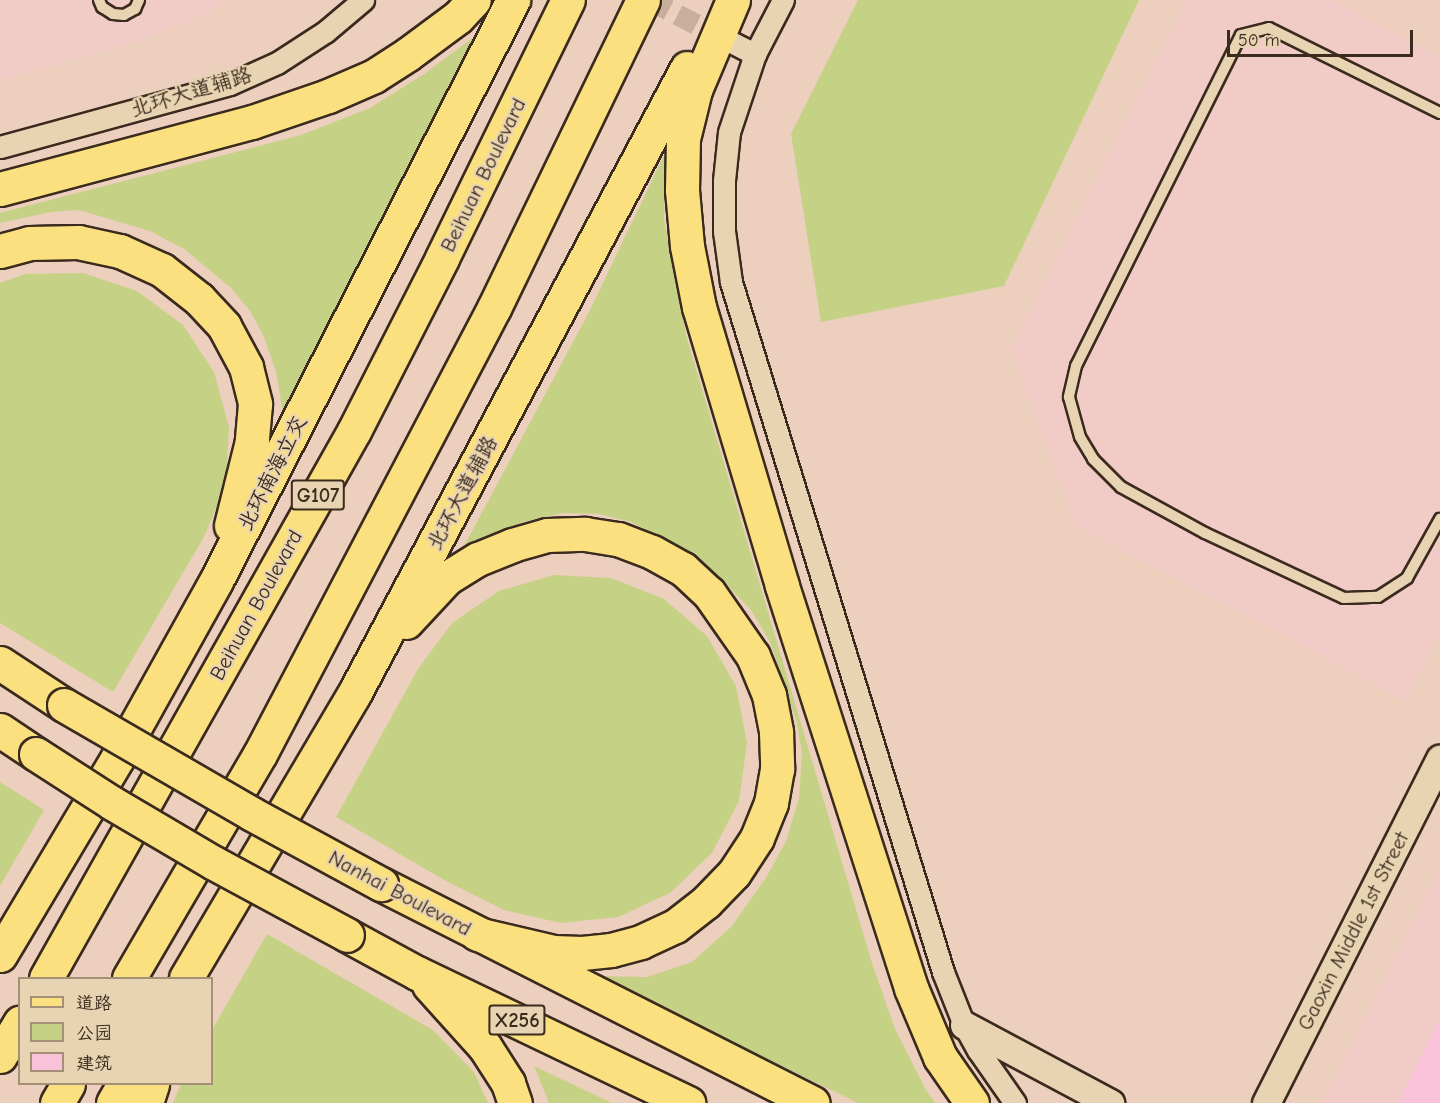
<!DOCTYPE html>
<html>
<head>
<meta charset="utf-8">
<style>
  body { margin:0 }
  #map { position:relative; width:1440px; height:1103px; overflow:hidden; background:#edcfbe; font-family:"Comic Neue","LXGW WenKai TC",sans-serif }
  div>[style] { position:absolute }
  [style*='--x'] { left:calc(var(--x)*1px); top:calc(var(--y)*1px); width:calc(var(--w)*1px); rotate:calc(var(--a)*1deg) }
  .built>* { inset:0; background:#f1cbc6 }
  .green>* { inset:0; background:#c5d285 }
  .building>* { inset:0; background:#fac2d9 }
  .minor-tunnel>* { height:21px; margin-top:-10.5px; transform-origin:0; background:repeating-linear-gradient(90deg,#c9ae9e 0 21px,transparent 0 31px) }
  .roads { filter:drop-shadow(2px 0 #3b2a1e) drop-shadow(-2px 0 #3b2a1e) drop-shadow(0 2px #3b2a1e) drop-shadow(0 -2px #3b2a1e) }
  .service>* { height:10px; margin:-5px; padding:0 5px; transform-origin:5px; border-radius:5px; background:#e8d4b2 }
  .minor>* { height:21px; margin:-10.5px; padding:0 10.5px; transform-origin:10.5px; border-radius:10.5px; background:#e8d4b2 }
  .tertiary>* { height:27px; margin:-13.5px; padding:0 13.5px; transform-origin:13.5px; border-radius:13.5px; background:#e8d4b2 }
  .primary>* { height:33px; margin:-16.5px; padding:0 16.5px; transform-origin:16.5px; border-radius:16.5px; background:#fbe080 }
  .trunk>* { height:33px; margin:-16.5px; padding:0 16.5px; transform-origin:16.5px; border-radius:16.5px; background:#fbe080 }
  .bridges { filter:drop-shadow(2px 0 #3b2a1e) drop-shadow(-2px 0 #3b2a1e) drop-shadow(0 2px #3b2a1e) drop-shadow(0 -2px #3b2a1e) }
  .primary-bridge>* { height:33px; margin:-16.5px; padding:0 16.5px; transform-origin:16.5px; border-radius:16.5px; background:#fbe080 }
  span { translate:-50% -50%; white-space:nowrap; text-align:center; line-height:1.15; -webkit-text-stroke:4.5px #e8d4b2; paint-order:stroke }
  .shield-label span { padding:2px 4px; background:#e8d4b2; border:2px solid; border-radius:4px; -webkit-text-stroke-width:0 }
  .shield-label { font-size:20px; color:#3b2a1e; font-weight:700 }
  .street-label { font-size:21px; color:#3b2a1e }
  .legend { position:absolute; left:18px; top:977px; width:195px; height:108px; box-sizing:border-box; background:#e8d4b2; border:2px solid #a39077; margin:0; padding:8px 10px; list-style:none; font-size:18px; color:#3b2a1e }
  .legend li { display:flex; align-items:center; gap:12px; height:30px }
  .legend b { width:30px; border:2px solid #a39077 }
  .scale { position:absolute; left:1227px; top:30px; width:186px; height:27px; box-sizing:border-box; border:3px solid #3b2a1e; border-top:0; padding-left:8px; font-size:18px; line-height:21px; white-space:nowrap; color:#3b2a1e; -webkit-text-stroke:4px #e8d4b2; paint-order:stroke }
</style>
</head>
<body>
<div id="map">
  <div class="built">
    <div style="clip-path:polygon(0 0,226px 0,211px 12px,143px 40px,0 81px)"></div>
    <div style="clip-path:polygon(1186px 0,1333px 0,1440px 56px,1440px 634px,1406px 701px,1075px 525px,1010px 349px)"></div>
    <div style="clip-path:polygon(1440px 867px,1440px 1103px,1321px 1103px)"></div>
  </div>
  <div class="green">
    <div style="clip-path:polygon(858px 0,1139px 0,1004px 286px,821px 322px,791px 134px)"></div>
    <div style="clip-path:polygon(486px 28px,284px 420px,276px 371px,263px 335px,250px 311px,231px 288px,184px 249px,150px 231px,79px 210px,51px 212px,0 223px,0 213px,301px 135px,370px 108px,424px 74px)"></div>
    <div style="clip-path:polygon(666px 151px,664px 219px,686px 335px,871px 960px,895px 1029px,926px 1090px,935px 1103px,858px 1103px,596px 976px,647px 977px,692px 962px,732px 926px,767px 876px,786px 841px,799px 798px,802px 753px,797px 723px,770px 642px,751px 610px,723px 581px,667px 540px,631px 522px,599px 514px,562px 513px,523px 522px,463px 548px,589px 312px)"></div>
    <div style="clip-path:polygon(83px 273px,137px 291px,183px 325px,214px 372px,229px 427px,226px 484px,204px 537px,113px 692px,0 623px,0 283px,25px 274px)"></div>
    <div style="clip-path:polygon(554px 575px,611px 578px,664px 599px,707px 636px,736px 686px,747px 743px,739px 801px,712px 853px,670px 893px,618px 917px,561px 923px,504px 910px,446px 881px,336px 817px,418px 669px,452px 623px,499px 591px)"></div>
    <div style="clip-path:polygon(0 782px,44px 810px,0 886px)"></div>
    <div style="clip-path:polygon(267px 934px,433px 1030px,474px 1072px,488px 1103px,173px 1103px,181px 1084px,212px 1084px,212px 1030px)"></div>
    <div style="clip-path:polygon(534px 1066px,612px 1103px,549px 1103px)"></div>
  </div>
  <div class="building">
    <div style="clip-path:polygon(1440px 1020px,1440px 1103px,1398px 1103px,1425px 1049px)"></div>
  </div>
  <div class="minor-tunnel">
    <div style="--x:650;--y:0;--w:87;--a:27.5"></div>
  </div>
  <div class="roads">
    <div class="service">
      <div style="--x:99;--y:0;--w:8;--a:67"></div>
      <div style="--x:102;--y:7;--w:13;--a:32"></div>
      <div style="--x:113;--y:14;--w:11;--a:5"></div>
      <div style="--x:124;--y:15;--w:13;--a:-29"></div>
      <div style="--x:135;--y:9;--w:10;--a:-66"></div>
      <div style="--x:1440;--y:113;--w:191;--a:-153.6"></div>
      <div style="--x:1269;--y:28;--w:29;--a:166"></div>
      <div style="--x:1241;--y:35;--w:370;--a:116.5"></div>
      <div style="--x:1076;--y:366;--w:32;--a:103"></div>
      <div style="--x:1069;--y:397;--w:41;--a:74.6"></div>
      <div style="--x:1080;--y:437;--w:26;--a:59"></div>
      <div style="--x:1093;--y:459;--w:40;--a:45"></div>
      <div style="--x:1121;--y:487;--w:96;--a:28.7"></div>
      <div style="--x:1205;--y:533;--w:153;--a:25.1"></div>
      <div style="--x:1344;--y:598;--w:34;--a:-2"></div>
      <div style="--x:1378;--y:597;--w:35;--a:-33"></div>
      <div style="--x:1407;--y:578;--w:68;--a:-60.8"></div>
    </div>
    <div class="minor">
      <div style="--x:783;--y:0;--w:61;--a:117.4"></div>
      <div style="--x:755;--y:54;--w:82;--a:108.4"></div>
      <div style="--x:729;--y:132;--w:48;--a:95.9"></div>
      <div style="--x:724;--y:180;--w:51;--a:90"></div>
      <div style="--x:724;--y:231;--w:51;--a:82.2"></div>
      <div style="--x:731;--y:282;--w:722;--a:72.92"></div>
      <div style="--x:943;--y:972;--w:57;--a:68.4"></div>
      <div style="--x:964;--y:1025;--w:29;--a:61"></div>
      <div style="--x:978;--y:1050;--w:65;--a:55.1"></div>
      <div style="--x:733;--y:43;--w:25;--a:27"></div>
      <div style="--x:0;--y:147;--w:238;--a:-15.3"></div>
      <div style="--x:230;--y:84;--w:51;--a:-24.1"></div>
      <div style="--x:277;--y:63;--w:57;--a:-32.9"></div>
      <div style="--x:325;--y:32;--w:50;--a:-40.1"></div>
    </div>
    <div class="tertiary">
      <div style="--x:964;--y:1025;--w:166;--a:28.1"></div>
      <div style="--x:1266;--y:1103;--w:386;--a:-63.2"></div>
    </div>
    <div class="primary">
      <div style="--x:733;--y:0;--w:98;--a:112.9"></div>
      <div style="--x:695;--y:90;--w:50;--a:103.8"></div>
      <div style="--x:683;--y:139;--w:51;--a:91.1"></div>
      <div style="--x:682;--y:190;--w:56;--a:84.9"></div>
      <div style="--x:687;--y:246;--w:62;--a:78.9"></div>
      <div style="--x:699;--y:307;--w:291;--a:73.4"></div>
      <div style="--x:782;--y:586;--w:422;--a:72.2"></div>
      <div style="--x:911;--y:988;--w:75;--a:67.2"></div>
      <div style="--x:940;--y:1057;--w:56;--a:55.2"></div>
      <div style="--x:0;--y:189;--w:261;--a:-14.9"></div>
      <div style="--x:252;--y:122;--w:80;--a:-18.9"></div>
      <div style="--x:328;--y:96;--w:50;--a:-23.5"></div>
      <div style="--x:374;--y:76;--w:40;--a:-32.9"></div>
      <div style="--x:408;--y:54;--w:62;--a:-36.5"></div>
      <div style="--x:458;--y:17;--w:23;--a:-47"></div>
      <div style="--x:0;--y:251;--w:30;--a:-15"></div>
      <div style="--x:29;--y:243;--w:49;--a:-1.2"></div>
      <div style="--x:78;--y:242;--w:43;--a:12.1"></div>
      <div style="--x:120;--y:251;--w:46;--a:24.3"></div>
      <div style="--x:162;--y:270;--w:47;--a:38.1"></div>
      <div style="--x:199;--y:299;--w:37;--a:47"></div>
      <div style="--x:224;--y:326;--w:47;--a:61.8"></div>
      <div style="--x:246;--y:367;--w:38;--a:76"></div>
      <div style="--x:255;--y:404;--w:37;--a:95"></div>
      <div style="--x:252;--y:441;--w:87;--a:104"></div>
      <div style="--x:406;--y:622;--w:60;--a:-47"></div>
      <div style="--x:447;--y:578;--w:36;--a:-32"></div>
      <div style="--x:478;--y:559;--w:37;--a:-22"></div>
      <div style="--x:512;--y:545;--w:36;--a:-16"></div>
      <div style="--x:547;--y:535;--w:38;--a:-2"></div>
      <div style="--x:585;--y:534;--w:33;--a:9"></div>
      <div style="--x:618;--y:539;--w:36;--a:21"></div>
      <div style="--x:652;--y:552;--w:35;--a:29"></div>
      <div style="--x:683;--y:569;--w:35;--a:43"></div>
      <div style="--x:709;--y:593;--w:77;--a:55.1"></div>
      <div style="--x:753;--y:656;--w:42;--a:67.7"></div>
      <div style="--x:769;--y:695;--w:38;--a:79"></div>
      <div style="--x:776;--y:732;--w:37;--a:88"></div>
      <div style="--x:777;--y:769;--w:35;--a:100"></div>
      <div style="--x:771;--y:803;--w:38;--a:112"></div>
      <div style="--x:757;--y:838;--w:42;--a:123.3"></div>
      <div style="--x:734;--y:873;--w:40;--a:134"></div>
      <div style="--x:706;--y:902;--w:39;--a:142"></div>
      <div style="--x:675;--y:926;--w:38;--a:155"></div>
      <div style="--x:641;--y:942;--w:31;--a:165"></div>
      <div style="--x:611;--y:950;--w:29;--a:174"></div>
      <div style="--x:582;--y:953;--w:28;--a:-178"></div>
      <div style="--x:554;--y:952;--w:79;--a:-166.8"></div>
      <div style="--x:0;--y:663;--w:77;--a:33.3"></div>
      <div style="--x:0;--y:730;--w:43;--a:33.7"></div>
      <div style="--x:381;--y:884;--w:484;--a:26.9"></div>
      <div style="--x:347;--y:935;--w:80;--a:28.5"></div>
      <div style="--x:417;--y:973;--w:301;--a:25.6"></div>
      <div style="--x:0;--y:955;--w:230;--a:-59.2"></div>
      <div style="--x:118;--y:757;--w:201;--a:-60.9"></div>
      <div style="--x:216;--y:581;--w:653;--a:-62.92"></div>
      <div style="--x:186;--y:978;--w:330;--a:-59.4"></div>
      <div style="--x:354;--y:694;--w:709;--a:-61.99"></div>
      <div style="--x:429;--y:985;--w:84;--a:47.9"></div>
      <div style="--x:485;--y:1047;--w:43;--a:57.4"></div>
      <div style="--x:508;--y:1083;--w:21;--a:71"></div>
      <div style="--x:113;--y:1103;--w:22;--a:-60"></div>
      <div style="--x:146;--y:1103;--w:20;--a:-72"></div>
    </div>
    <div class="trunk">
      <div style="--x:46;--y:978;--w:628;--a:-60.62"></div>
      <div style="--x:354;--y:431;--w:194;--a:-63"></div>
      <div style="--x:442;--y:258;--w:287;--a:-64"></div>
      <div style="--x:129;--y:978;--w:259;--a:-59.7"></div>
      <div style="--x:260;--y:754;--w:504;--a:-62.32"></div>
      <div style="--x:494;--y:308;--w:342;--a:-64.2"></div>
      <div style="--x:0;--y:1056;--w:39;--a:-59"></div>
      <div style="--x:57;--y:1103;--w:22;--a:-60"></div>
    </div>
  </div>
  <div class="bridges">
    <div class="primary-bridge">
      <div style="--x:64;--y:705;--w:217;--a:30.1"></div>
      <div style="--x:252;--y:814;--w:147;--a:28.5"></div>
      <div style="--x:36;--y:754;--w:90;--a:32.8"></div>
      <div style="--x:112;--y:803;--w:118;--a:30.5"></div>
      <div style="--x:214;--y:863;--w:151;--a:28.4"></div>
    </div>
  </div>
  <div class="shield-label">
    <span style="left:318px;top:495px">G107</span>
    <span style="left:517px;top:1020px">X256</span>
  </div>
  <div class="street-label">
    <span style="left:191px;top:92px;rotate:-17deg">北环大道辅路</span>
    <span style="left:483px;top:175px;rotate:-64deg">Beihuan Boulevard</span>
    <span style="left:272px;top:473px;rotate:-63deg">北环南海立交</span>
    <span style="left:462px;top:493px;rotate:-62deg">北环大道辅路</span>
    <span style="left:256px;top:605px;rotate:-61deg">Beihuan Boulevard</span>
    <span style="left:400px;top:893px;rotate:28deg">Nanhai Boulevard</span>
    <span style="left:1353px;top:931px;rotate:-63deg">Gaoxin Middle 1st Street</span>
  </div>
  <ul class="legend">
  <li><b style="height:8px;background:#fbe080"></b>道路</li>
  <li><b style="height:16px;background:#c5d285"></b>公园</li>
  <li><b style="height:16px;background:#fac2d9"></b>建筑</li>
  </ul>
  <div class="scale">50 m</div>
</div>
</body>
</html>
